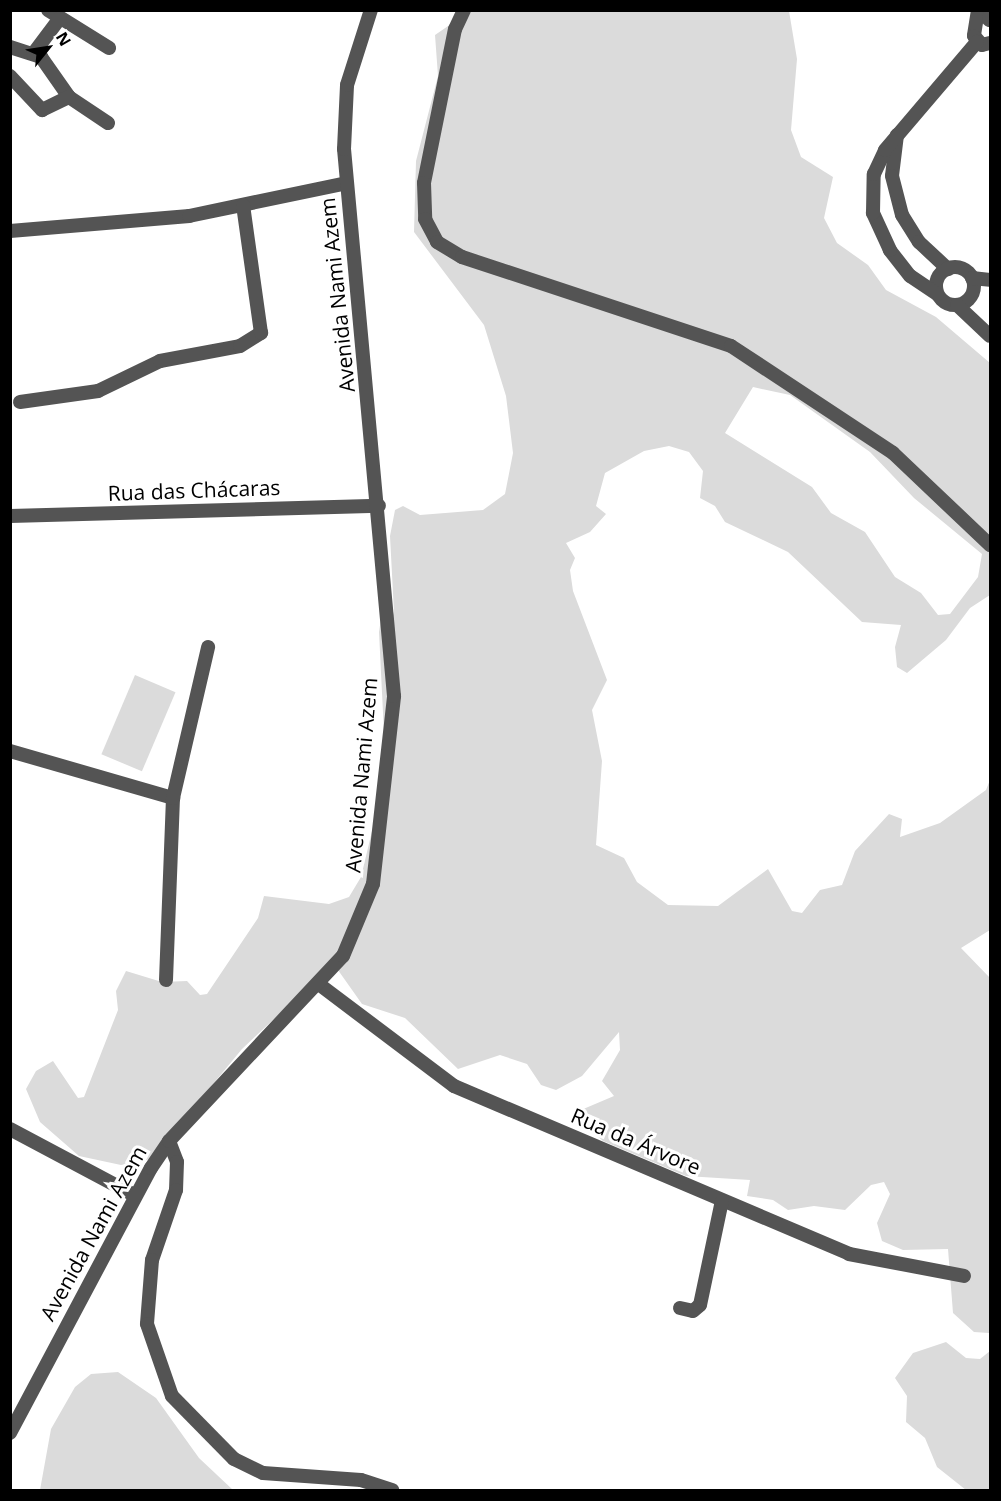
<!DOCTYPE html>
<html>
<head>
<meta charset="utf-8">
<style>
  body { margin:0 }
  #map { position:relative; width:1001px; height:1501px; overflow:hidden; background:#fff; font-family:"Open Sans",sans-serif }
  div>[style] { position:absolute }
  [style*='--x'] { left:calc(var(--x)*1px); top:calc(var(--y)*1px); width:calc(var(--w)*1px); rotate:calc(var(--a)*1deg) }
  .green>* { inset:0; background:#dbdbdb; transform-origin:0 0 }
  .minor>* { height:14px; margin:-7px; padding:0 7px; transform-origin:7px; border-radius:7px; background:#545454 }
  .minor>.ring { margin:-7px; padding:0; box-sizing:content-box; background:none; border:14px solid #545454; border-radius:50% }
  span { translate:-50% -50%; white-space:nowrap; text-align:center; line-height:1.15; -webkit-text-stroke:6px #fff; paint-order:stroke }
  .street-label { font-size:21px; color:#000 }
  .frame { position:absolute; inset:0; border:12px solid #000; pointer-events:none }
  .north { position:absolute; left:18px; top:18px; width:60px; height:60px; -webkit-text-stroke:4px #fff; paint-order:stroke; rotate:60deg; font-size:16px; font-weight:700; line-height:24px; text-align:center; color:#000 }
  .north::after { content:''; display:block; margin:auto; width:21px; height:27px; background:#000; clip-path:polygon(50% 0,100% 100%,50% 72%,0 100%) }
</style>
</head>
<body>
<div id="map">
  <div class="green">
    <div style="clip-path:polygon(evenodd,470px 11px,789px 11px,797px 59px,791px 130px,801px 157px,833px 177px,824px 218px,837px 243px,868px 265px,886px 290px,936px 317px,990px 363px,990px 595px,970px 608px,946px 640px,907px 673px,897px 667px,895px 647px,901px 625px,862px 622px,788px 552px,725px 522px,715px 506px,700px 498px,703px 471px,689px 452px,669px 446px,644px 451px,605px 473px,596px 506px,606px 514px,590px 532px,566px 543px,575px 558px,570px 570px,573px 591px,607px 680px,592px 710px,602px 761px,596px 845px,624px 858px,637px 882px,668px 905px,718px 906px,768px 869px,792px 911px,802px 913px,820px 890px,842px 885px,855px 851px,889px 814px,902px 819px,900px 837px,940px 823px,986px 790px,990px 780px,990px 930px,961px 948px,990px 978px,990px 1340px,989px 1333px,974px 1332px,953px 1313px,948px 1249px,903px 1250px,882px 1241px,877px 1223px,890px 1194px,884px 1182px,871px 1185px,845px 1210px,814px 1206px,788px 1210px,773px 1200px,747px 1196px,750px 1180px,686px 1176px,603px 1141px,585px 1125px,581px 1110px,614px 1096px,602px 1081px,620px 1050px,619px 1032px,582px 1076px,556px 1090px,541px 1085px,527px 1064px,500px 1055px,458px 1069px,405px 1018px,362px 1004px,333px 963px,242px 1049px,151px 1159px,121px 1165px,79px 1156px,40px 1122px,26px 1089px,36px 1071px,53px 1061px,78px 1098px,84px 1097px,118px 1010px,116px 991px,126px 971px,162px 982px,187px 981px,200px 995px,207px 994px,258px 918px,264px 896px,329px 904px,349px 897px,361px 877px,378px 806px,384px 733px,379px 632px,382px 612px,389px 627px,394px 612px,390px 536px,395px 510px,403px 506px,420px 515px,483px 510px,505px 494px,513px 453px,506px 396px,484px 325px,414px 232px,416px 161px,438px 76px,435px 35px,470px 11px,753px 387px,790px 395px,870px 452px,914px 498px,982px 554px,978px 577px,950px 614px,938px 615px,921px 593px,895px 577px,865px 532px,831px 513px,812px 487px,725px 433px,753px 387px)"></div>
    <div style="left:135px;top:675px;width:44px;height:86px;rotate:23deg"></div>
    <div style="clip-path:polygon(946px 1342px,966px 1358px,980px 1359px,990px 1351px,990px 1490px,966px 1490px,937px 1467px,925px 1438px,906px 1422px,907px 1396px,895px 1378px,913px 1353px)"></div>
    <div style="clip-path:polygon(118px 1372px,156px 1398px,199px 1458px,233px 1490px,40px 1490px,51px 1429px,75px 1387px,91px 1374px)"></div>
  </div>
  <div class="minor">
    <div style="--x:48;--y:10;--w:72;--a:31.9"></div>
    <div style="--x:464;--y:10;--w:21;--a:115"></div>
    <div style="--x:455;--y:29;--w:157;--a:101.4"></div>
    <div style="--x:424;--y:183;--w:36;--a:88"></div>
    <div style="--x:425;--y:219;--w:26;--a:62"></div>
    <div style="--x:437;--y:242;--w:29;--a:31"></div>
    <div style="--x:462;--y:257;--w:283;--a:18.3"></div>
    <div style="--x:731;--y:346;--w:194;--a:33.4"></div>
    <div style="--x:893;--y:453;--w:134;--a:43.5"></div>
    <div style="--x:978;--y:10;--w:26;--a:99"></div>
    <div style="--x:974;--y:36;--w:12;--a:48"></div>
    <div style="--x:982;--y:45;--w:8;--a:-14"></div>
    <div style="--x:989;--y:20;--w:6;--a:-81"></div>
    <div style="--x:10;--y:47;--w:33;--a:18"></div>
    <div style="--x:41;--y:57;--w:49;--a:55"></div>
    <div style="--x:69;--y:97;--w:47;--a:33.7"></div>
    <div style="--x:33;--y:54;--w:45;--a:-53.1"></div>
    <div style="--x:10;--y:76;--w:47;--a:46.7"></div>
    <div style="--x:42;--y:110;--w:30;--a:-26"></div>
    <div style="--x:897;--y:135;--w:41;--a:97"></div>
    <div style="--x:892;--y:176;--w:40;--a:75.6"></div>
    <div style="--x:902;--y:215;--w:32;--a:58"></div>
    <div style="--x:919;--y:242;--w:40;--a:43"></div>
    <div style="--x:10;--y:231;--w:180;--a:-4.8"></div>
    <div style="--x:189;--y:216;--w:161;--a:-11.8"></div>
    <div class="ring" style="left:936px;top:267px;width:24px;height:24px"></div>
    <div style="--x:972;--y:278;--w:18;--a:6"></div>
    <div style="--x:937;--y:294;--w:32;--a:-146"></div>
    <div style="--x:910;--y:276;--w:33;--a:-128"></div>
    <div style="--x:890;--y:250;--w:41;--a:-114.7"></div>
    <div style="--x:873;--y:213;--w:39;--a:-89"></div>
    <div style="--x:874;--y:174;--w:26;--a:-65"></div>
    <div style="--x:885;--y:150;--w:142;--a:-49.6"></div>
    <div style="--x:957;--y:305;--w:45;--a:43.2"></div>
    <div style="--x:20;--y:402;--w:79;--a:-8"></div>
    <div style="--x:98;--y:391;--w:69;--a:-25.8"></div>
    <div style="--x:160;--y:361;--w:81;--a:-10.6"></div>
    <div style="--x:240;--y:346;--w:25;--a:-32"></div>
    <div style="--x:261;--y:333;--w:129;--a:-98"></div>
    <div style="--x:10;--y:516;--w:369;--a:-1.6"></div>
    <div style="--x:10;--y:751;--w:170;--a:16.1"></div>
    <div style="--x:166;--y:980;--w:182;--a:-87.8"></div>
    <div style="--x:173;--y:798;--w:155;--a:-76.9"></div>
    <div style="--x:320;--y:985;--w:168;--a:37"></div>
    <div style="--x:454;--y:1086;--w:429;--a:23"></div>
    <div style="--x:849;--y:1254;--w:117;--a:10.8"></div>
    <div style="--x:10;--y:1129;--w:140;--a:28"></div>
    <div style="--x:169;--y:1141;--w:22;--a:69"></div>
    <div style="--x:177;--y:1162;--w:28;--a:92"></div>
    <div style="--x:176;--y:1190;--w:74;--a:108.9"></div>
    <div style="--x:152;--y:1260;--w:64;--a:94.5"></div>
    <div style="--x:147;--y:1324;--w:76;--a:70.9"></div>
    <div style="--x:172;--y:1396;--w:88;--a:45.5"></div>
    <div style="--x:234;--y:1459;--w:32;--a:26"></div>
    <div style="--x:263;--y:1473;--w:98;--a:4.1"></div>
    <div style="--x:361;--y:1480;--w:33;--a:18"></div>
    <div style="--x:680;--y:1308;--w:13;--a:13"></div>
    <div style="--x:693;--y:1311;--w:9;--a:-41"></div>
    <div style="--x:700;--y:1305;--w:106;--a:-78.1"></div>
    <div style="--x:10;--y:1433;--w:300;--a:-62"></div>
    <div style="--x:151;--y:1168;--w:32;--a:-56"></div>
    <div style="--x:169;--y:1141;--w:254;--a:-46.8"></div>
    <div style="--x:343;--y:956;--w:78;--a:-67.4"></div>
    <div style="--x:373;--y:884;--w:189;--a:-83.6"></div>
    <div style="--x:394;--y:696;--w:549;--a:-95.22"></div>
    <div style="--x:344;--y:149;--w:64;--a:-87.3"></div>
    <div style="--x:347;--y:85;--w:79;--a:-72.3"></div>
  </div>
  <div class="street-label">
    <span style="left:337px;top:295px;rotate:-96deg">Avenida Nami Azem</span>
    <span style="left:194px;top:490px;rotate:-2deg">Rua das Chácaras</span>
    <span style="left:361px;top:775px;rotate:-85deg">Avenida Nami Azem</span>
    <span style="left:636px;top:1141px;rotate:23deg">Rua da Árvore</span>
    <span style="left:93px;top:1233px;rotate:-61deg">Avenida Nami Azem</span>
  </div>
  <div class="frame"></div>
  <div class="north">N</div>
</div>
</body>
</html>
